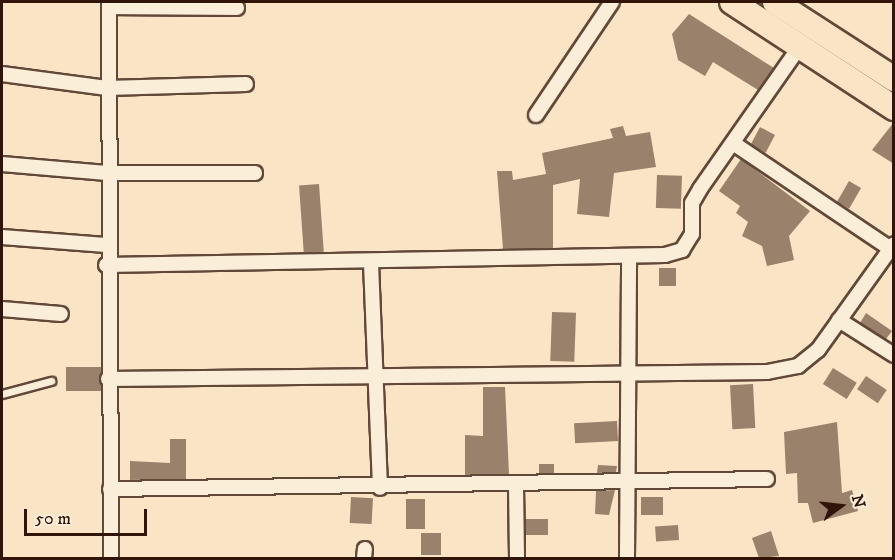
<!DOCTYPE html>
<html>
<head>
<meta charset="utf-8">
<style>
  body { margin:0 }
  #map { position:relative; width:895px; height:560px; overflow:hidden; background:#f9e5c5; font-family:"IM FELL DW Pica",serif }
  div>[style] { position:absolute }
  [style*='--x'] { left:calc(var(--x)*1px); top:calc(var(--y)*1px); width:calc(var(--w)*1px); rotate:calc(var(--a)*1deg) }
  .building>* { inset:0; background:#99816b; transform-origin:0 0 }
  .roads { filter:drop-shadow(2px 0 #624838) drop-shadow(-2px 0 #624838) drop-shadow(0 2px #624838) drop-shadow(0 -2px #624838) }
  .lane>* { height:7px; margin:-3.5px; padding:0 3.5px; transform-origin:3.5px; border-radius:3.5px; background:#fbeed9 }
  .street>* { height:14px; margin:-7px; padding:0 7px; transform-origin:7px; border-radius:7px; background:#fbeed9 }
  .highway>* { height:24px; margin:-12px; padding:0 12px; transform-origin:12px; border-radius:12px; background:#f9e5c5 }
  span { translate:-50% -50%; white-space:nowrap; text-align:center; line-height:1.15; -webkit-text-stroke:4.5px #fbeed9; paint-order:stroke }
  .frame { position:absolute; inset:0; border:3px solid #301409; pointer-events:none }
  .north { position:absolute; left:811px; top:476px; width:60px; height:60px; -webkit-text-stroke:4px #fbeed9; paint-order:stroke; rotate:75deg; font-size:16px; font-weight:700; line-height:24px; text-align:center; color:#301409 }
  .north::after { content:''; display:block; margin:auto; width:21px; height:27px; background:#301409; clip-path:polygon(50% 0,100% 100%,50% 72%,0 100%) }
  .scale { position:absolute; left:24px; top:509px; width:123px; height:27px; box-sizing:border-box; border:3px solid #301409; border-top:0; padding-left:8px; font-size:18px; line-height:21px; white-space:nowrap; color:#301409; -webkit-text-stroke:4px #fbeed9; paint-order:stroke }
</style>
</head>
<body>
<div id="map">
  <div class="building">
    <div style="clip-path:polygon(689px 14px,774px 68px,758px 90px,713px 62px,705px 76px,678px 60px,672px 34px)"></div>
    <div style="clip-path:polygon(894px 122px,894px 164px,872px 150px)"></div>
    <div style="clip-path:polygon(623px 126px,626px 136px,650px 132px,656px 167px,614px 173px,609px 217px,577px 214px,580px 179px,553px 185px,553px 248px,503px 249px,497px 171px,512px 171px,513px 180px,546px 174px,542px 153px,613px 138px,610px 129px)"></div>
    <div style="left:760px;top:127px;width:17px;height:20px;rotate:28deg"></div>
    <div style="clip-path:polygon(741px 159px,810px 211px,789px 236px,794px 260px,767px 266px,762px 246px,742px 236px,748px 222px,736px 213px,740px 206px,719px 191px)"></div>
    <div style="left:657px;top:175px;width:25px;height:33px;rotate:2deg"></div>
    <div style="left:849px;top:181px;width:14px;height:24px;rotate:30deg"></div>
    <div style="left:319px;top:184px;width:68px;height:20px;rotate:86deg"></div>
    <div style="left:659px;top:268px;width:17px;height:18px"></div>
    <div style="left:552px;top:312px;width:24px;height:49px;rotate:2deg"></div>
    <div style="clip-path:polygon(866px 313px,892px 331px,886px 339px,860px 323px)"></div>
    <div style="left:66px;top:367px;width:35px;height:24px"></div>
    <div style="left:833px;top:368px;width:28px;height:19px;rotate:32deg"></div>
    <div style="left:866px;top:376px;width:25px;height:16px;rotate:34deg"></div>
    <div style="left:753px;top:384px;width:44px;height:23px;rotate:87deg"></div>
    <div style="clip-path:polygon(483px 387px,505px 387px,509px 474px,465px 475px,465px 435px,483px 436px)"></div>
    <div style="left:617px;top:421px;width:20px;height:43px;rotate:87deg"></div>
    <div style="clip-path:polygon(837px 422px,842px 493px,852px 490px,858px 511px,813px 523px,808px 503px,798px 503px,797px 473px,786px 474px,784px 432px)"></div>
    <div style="clip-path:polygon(170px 439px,186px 439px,186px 479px,130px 480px,130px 461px,170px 463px)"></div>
    <div style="left:539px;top:464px;width:15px;height:9px"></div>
    <div style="clip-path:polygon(598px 465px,617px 466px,616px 472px,597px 473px)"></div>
    <div style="clip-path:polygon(615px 490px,609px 515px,595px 514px,596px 491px)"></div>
    <div style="left:351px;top:497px;width:22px;height:26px;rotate:3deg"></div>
    <div style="left:663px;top:497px;width:18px;height:22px;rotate:90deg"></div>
    <div style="left:406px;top:499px;width:19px;height:30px"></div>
    <div style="left:525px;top:519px;width:23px;height:16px"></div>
    <div style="left:678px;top:525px;width:15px;height:23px;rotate:86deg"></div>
    <div style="clip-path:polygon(771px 531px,779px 556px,759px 558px,752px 538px)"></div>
    <div style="left:421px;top:533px;width:20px;height:22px"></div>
  </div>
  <div class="roads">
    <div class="lane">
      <div style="--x:2;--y:394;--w:51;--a:-14.9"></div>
    </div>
    <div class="street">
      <div style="--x:109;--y:2;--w:556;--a:89.79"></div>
      <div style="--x:109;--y:7;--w:128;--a:0.4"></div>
      <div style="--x:2;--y:74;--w:106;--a:7.6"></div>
      <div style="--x:107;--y:88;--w:139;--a:-1.6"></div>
      <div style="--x:536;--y:115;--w:136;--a:-56.1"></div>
      <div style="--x:736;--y:145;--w:190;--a:33.9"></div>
      <div style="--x:2;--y:164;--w:105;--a:4.9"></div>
      <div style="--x:107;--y:173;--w:148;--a:0"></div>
      <div style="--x:2;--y:237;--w:104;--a:4.4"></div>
      <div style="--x:371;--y:263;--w:225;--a:87.7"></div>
      <div style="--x:106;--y:265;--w:559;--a:-1.02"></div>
      <div style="--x:665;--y:255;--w:18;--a:-16"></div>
      <div style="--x:682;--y:250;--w:19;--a:-58"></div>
      <div style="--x:692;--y:234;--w:31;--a:-90"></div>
      <div style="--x:692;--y:203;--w:16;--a:-60"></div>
      <div style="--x:700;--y:189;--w:176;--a:-55"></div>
      <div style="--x:2;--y:309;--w:59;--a:4.8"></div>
      <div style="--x:839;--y:320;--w:65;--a:32.5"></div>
      <div style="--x:108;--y:379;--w:659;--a:-0.61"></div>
      <div style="--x:767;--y:372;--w:32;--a:-11"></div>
      <div style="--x:798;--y:366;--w:26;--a:-39"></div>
      <div style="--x:818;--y:350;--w:130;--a:-54.4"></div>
      <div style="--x:516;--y:485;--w:73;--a:89.2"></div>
      <div style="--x:110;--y:489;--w:657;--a:-0.87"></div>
      <div style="--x:364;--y:558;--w:9;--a:-84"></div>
      <div style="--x:627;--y:558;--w:300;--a:-89.6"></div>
    </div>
    <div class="highway">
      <div style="--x:732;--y:2;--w:194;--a:33.2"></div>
      <div style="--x:775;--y:2;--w:142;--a:32.9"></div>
    </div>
  </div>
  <div class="frame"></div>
  <div class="north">N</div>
  <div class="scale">50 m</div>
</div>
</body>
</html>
